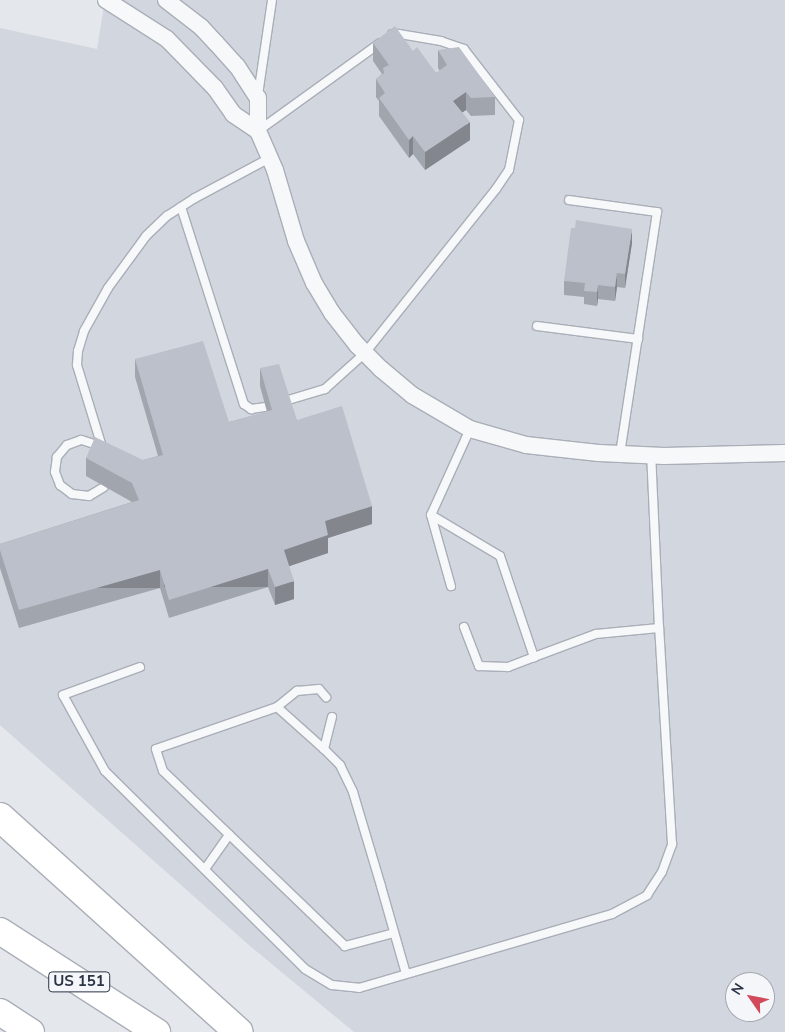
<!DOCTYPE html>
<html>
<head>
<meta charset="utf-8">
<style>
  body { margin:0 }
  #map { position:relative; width:785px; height:1032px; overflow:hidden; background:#e4e7ec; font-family:"Nunito Sans",sans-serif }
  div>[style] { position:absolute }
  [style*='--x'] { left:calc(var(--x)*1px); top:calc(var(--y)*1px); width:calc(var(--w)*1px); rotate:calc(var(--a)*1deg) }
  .built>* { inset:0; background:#d2d6de }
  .roads { filter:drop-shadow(1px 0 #a9aeb7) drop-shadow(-1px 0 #a9aeb7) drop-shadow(0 1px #a9aeb7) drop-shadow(0 -1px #a9aeb7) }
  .lane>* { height:8px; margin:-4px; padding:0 4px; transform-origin:4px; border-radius:4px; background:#f7f8fa }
  .street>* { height:16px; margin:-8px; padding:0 8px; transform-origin:8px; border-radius:8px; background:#f7f8fa }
  .primary>* { height:26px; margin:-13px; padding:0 13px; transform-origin:13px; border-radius:13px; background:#fff }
  .highway>* { height:28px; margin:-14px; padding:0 14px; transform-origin:14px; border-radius:14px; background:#fff }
  .wall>* { inset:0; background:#a1a5ae }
  .shaded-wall>* { inset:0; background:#83868d; transform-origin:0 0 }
  .building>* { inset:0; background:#bbc0ca }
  span { translate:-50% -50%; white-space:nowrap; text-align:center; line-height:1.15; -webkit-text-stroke:4px #f4f6f9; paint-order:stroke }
  .shield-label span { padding:1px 4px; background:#f4f6f9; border:1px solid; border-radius:4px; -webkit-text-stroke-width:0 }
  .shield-label { font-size:15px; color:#2b3445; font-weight:700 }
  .north { position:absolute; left:725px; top:972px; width:50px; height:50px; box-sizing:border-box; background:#f4f6f9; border:1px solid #a4a8b1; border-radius:50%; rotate:303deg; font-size:14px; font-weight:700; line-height:20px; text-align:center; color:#2b3445 }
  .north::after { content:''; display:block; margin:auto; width:18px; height:22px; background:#d1495b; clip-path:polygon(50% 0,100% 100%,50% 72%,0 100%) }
</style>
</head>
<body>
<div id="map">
  <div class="built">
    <div style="clip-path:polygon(evenodd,105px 0,785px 0,785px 1032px,354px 1032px,250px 946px,0 725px,0 28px,97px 49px,105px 0,735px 982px,765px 982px,765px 1012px,735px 1012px,735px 982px)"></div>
  </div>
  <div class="roads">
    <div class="lane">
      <div style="--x:258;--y:95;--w:96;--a:-81.6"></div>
      <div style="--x:258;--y:131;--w:150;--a:-35.8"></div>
      <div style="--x:569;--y:200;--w:89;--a:7.8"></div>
      <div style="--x:657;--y:212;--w:245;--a:98.7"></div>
      <div style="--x:181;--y:207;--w:207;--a:72.3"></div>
      <div style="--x:244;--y:404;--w:9;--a:36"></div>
      <div style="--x:251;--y:409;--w:15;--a:-8"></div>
      <div style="--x:537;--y:326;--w:102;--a:7.3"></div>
      <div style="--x:285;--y:401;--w:42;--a:-16.7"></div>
      <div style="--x:325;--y:389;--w:54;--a:-42"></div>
      <div style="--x:365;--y:353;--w:210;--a:-51.4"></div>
      <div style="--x:496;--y:189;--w:23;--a:-56"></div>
      <div style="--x:509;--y:170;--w:51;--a:-78.7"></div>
      <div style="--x:519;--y:120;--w:90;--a:-127.8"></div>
      <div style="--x:464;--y:49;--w:24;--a:-161"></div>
      <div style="--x:441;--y:41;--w:43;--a:-170.5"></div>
      <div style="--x:399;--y:34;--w:7;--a:180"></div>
      <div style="--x:470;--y:429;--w:94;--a:114.4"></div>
      <div style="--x:431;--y:515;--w:80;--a:30.7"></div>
      <div style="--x:500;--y:556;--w:107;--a:71.4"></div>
      <div style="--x:534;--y:657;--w:66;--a:-20.4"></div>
      <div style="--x:596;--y:634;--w:63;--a:-5.4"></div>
      <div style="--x:659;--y:628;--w:173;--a:-92.6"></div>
      <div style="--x:100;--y:446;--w:20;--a:-162"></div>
      <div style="--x:81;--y:440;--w:15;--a:160"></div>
      <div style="--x:67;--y:445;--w:16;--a:130"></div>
      <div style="--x:57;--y:457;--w:15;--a:98"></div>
      <div style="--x:55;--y:472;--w:14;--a:69"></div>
      <div style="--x:60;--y:485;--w:15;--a:37"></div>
      <div style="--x:72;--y:494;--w:17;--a:7"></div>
      <div style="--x:89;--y:496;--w:17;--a:-31"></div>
      <div style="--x:102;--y:447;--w:86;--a:-107"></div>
      <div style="--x:77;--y:365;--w:14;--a:-86"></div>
      <div style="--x:78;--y:351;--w:21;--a:-73"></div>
      <div style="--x:84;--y:331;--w:49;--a:-60.8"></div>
      <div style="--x:108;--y:288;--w:64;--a:-53.8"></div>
      <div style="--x:146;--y:236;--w:29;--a:-44"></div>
      <div style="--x:167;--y:216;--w:33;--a:-33"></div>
      <div style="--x:195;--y:198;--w:85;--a:-28.1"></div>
      <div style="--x:431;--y:515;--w:74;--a:74.3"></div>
      <div style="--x:464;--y:627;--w:42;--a:69"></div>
      <div style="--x:479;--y:666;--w:29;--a:2"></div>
      <div style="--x:508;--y:667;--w:28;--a:-21"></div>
      <div style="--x:140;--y:667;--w:82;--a:160"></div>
      <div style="--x:63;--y:695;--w:87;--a:61.1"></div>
      <div style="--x:105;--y:771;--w:281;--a:44.7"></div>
      <div style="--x:305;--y:969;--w:31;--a:31"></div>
      <div style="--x:332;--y:985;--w:27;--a:6"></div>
      <div style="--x:359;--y:988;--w:264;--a:-16.3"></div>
      <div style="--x:612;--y:914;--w:40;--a:-28"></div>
      <div style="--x:647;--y:895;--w:27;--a:-57"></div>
      <div style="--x:662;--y:872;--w:30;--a:-70"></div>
      <div style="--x:672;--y:844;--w:216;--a:-93.4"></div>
      <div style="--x:277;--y:707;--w:26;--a:-39"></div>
      <div style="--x:297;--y:691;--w:22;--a:-5"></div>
      <div style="--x:319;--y:689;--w:11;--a:49"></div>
      <div style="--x:324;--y:749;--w:33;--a:-76"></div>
      <div style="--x:205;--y:869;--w:42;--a:-54.8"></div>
      <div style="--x:394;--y:933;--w:51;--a:165.1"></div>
      <div style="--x:345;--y:946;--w:252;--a:-136.1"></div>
      <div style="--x:163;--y:771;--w:23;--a:-108"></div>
      <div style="--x:156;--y:749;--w:128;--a:-19.1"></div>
      <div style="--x:277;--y:707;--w:63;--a:41.8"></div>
      <div style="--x:324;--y:749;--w:23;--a:45"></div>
      <div style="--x:340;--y:765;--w:30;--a:64"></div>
      <div style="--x:353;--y:792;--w:98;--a:73.4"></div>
      <div style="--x:381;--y:886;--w:91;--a:74.1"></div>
    </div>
    <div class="street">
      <div style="--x:106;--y:0;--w:72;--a:32.6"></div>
      <div style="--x:167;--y:39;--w:69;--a:45.6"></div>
      <div style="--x:215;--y:88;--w:32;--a:55"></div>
      <div style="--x:233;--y:114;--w:30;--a:34"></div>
      <div style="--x:166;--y:0;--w:44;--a:37.6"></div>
      <div style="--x:201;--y:27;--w:22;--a:47"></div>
      <div style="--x:216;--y:43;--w:31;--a:48"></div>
      <div style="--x:237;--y:66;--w:38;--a:57"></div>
      <div style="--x:258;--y:98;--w:33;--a:90"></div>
      <div style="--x:258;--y:131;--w:43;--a:66.4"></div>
      <div style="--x:275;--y:170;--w:74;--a:73.5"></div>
      <div style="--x:296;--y:241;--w:46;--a:66.8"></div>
      <div style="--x:314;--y:283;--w:35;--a:59"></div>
      <div style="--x:332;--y:313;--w:41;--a:52"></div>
      <div style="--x:357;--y:345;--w:34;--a:45"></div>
      <div style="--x:381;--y:369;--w:40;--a:40"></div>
      <div style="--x:412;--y:395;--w:67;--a:30.4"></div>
      <div style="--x:470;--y:429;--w:58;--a:15.9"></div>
      <div style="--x:526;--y:445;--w:73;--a:6.3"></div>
      <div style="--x:599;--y:453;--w:65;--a:2.6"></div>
      <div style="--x:664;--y:456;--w:121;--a:-1.4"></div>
    </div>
    <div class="primary">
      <div style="--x:0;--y:931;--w:187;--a:32.8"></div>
      <div style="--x:0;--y:1012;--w:37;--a:33"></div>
    </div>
    <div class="highway">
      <div style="--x:0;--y:817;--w:321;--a:42"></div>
    </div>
  </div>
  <div class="wall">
    <div style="clip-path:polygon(373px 43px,413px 51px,436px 73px,440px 71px,438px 68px,438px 50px,495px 97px,495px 115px,471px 116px,466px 110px,462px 112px,470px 140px,425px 170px,413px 154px,409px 158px,379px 116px,379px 101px,376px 97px,376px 79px,382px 74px,373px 61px)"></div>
    <div style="clip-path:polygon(632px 243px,625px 288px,617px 287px,615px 301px,598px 299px,597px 306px,584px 304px,584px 297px,564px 295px,564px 281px)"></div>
    <div style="clip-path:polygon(135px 359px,229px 422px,267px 412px,260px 386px,260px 368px,297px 420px,372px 524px,328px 538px,328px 553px,289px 566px,294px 599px,275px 605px,268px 587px,169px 618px,160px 588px,19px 628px,0 568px,0 544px,132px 502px,86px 476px,86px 458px,143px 460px,158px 456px,135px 377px)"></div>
  </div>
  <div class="shaded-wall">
    <div style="clip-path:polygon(466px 92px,466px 110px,453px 119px,453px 101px)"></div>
    <div style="clip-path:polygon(470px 122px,470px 140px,425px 170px,425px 152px)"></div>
    <div style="clip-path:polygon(413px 136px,413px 154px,409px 158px,409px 140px)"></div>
    <div style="clip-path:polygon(632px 229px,632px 243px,625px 288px,625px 274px)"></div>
    <div style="clip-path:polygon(617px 273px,617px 287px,615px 301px,615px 287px)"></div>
    <div style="clip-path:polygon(598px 285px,598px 299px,597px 306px,597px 292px)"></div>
    <div style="clip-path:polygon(372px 506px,372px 524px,328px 538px,328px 553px,284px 568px,284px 550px,325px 521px)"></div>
    <div style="left:268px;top:569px;width:18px;height:104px;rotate:90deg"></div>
    <div style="left:160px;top:570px;width:18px;height:147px;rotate:90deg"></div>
    <div style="clip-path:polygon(294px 581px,294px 599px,275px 605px,275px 587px)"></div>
  </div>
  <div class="building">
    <div style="clip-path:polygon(395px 26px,413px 51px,417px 47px,436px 73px,447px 65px,438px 50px,459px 47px,495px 97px,471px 98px,466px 92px,453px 101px,470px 122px,425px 152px,413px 136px,409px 140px,379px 98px,385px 93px,376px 79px,384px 73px,383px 68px,389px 65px,373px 43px)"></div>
    <div style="clip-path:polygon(576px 220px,632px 229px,625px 274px,617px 273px,615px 287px,598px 285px,597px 292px,584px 291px,585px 283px,564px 281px,571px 228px,575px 228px)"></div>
    <div style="clip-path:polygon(203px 341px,229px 422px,272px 410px,260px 368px,279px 364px,297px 420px,342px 406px,372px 506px,325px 521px,328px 535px,284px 550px,294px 581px,275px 587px,268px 569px,169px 600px,160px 570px,19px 610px,0 550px,0 544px,139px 500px,132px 483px,86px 458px,95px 437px,143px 460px,163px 455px,135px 359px)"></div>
  </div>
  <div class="shield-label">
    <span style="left:79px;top:982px">US 151</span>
  </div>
  <div class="north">N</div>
</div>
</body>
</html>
